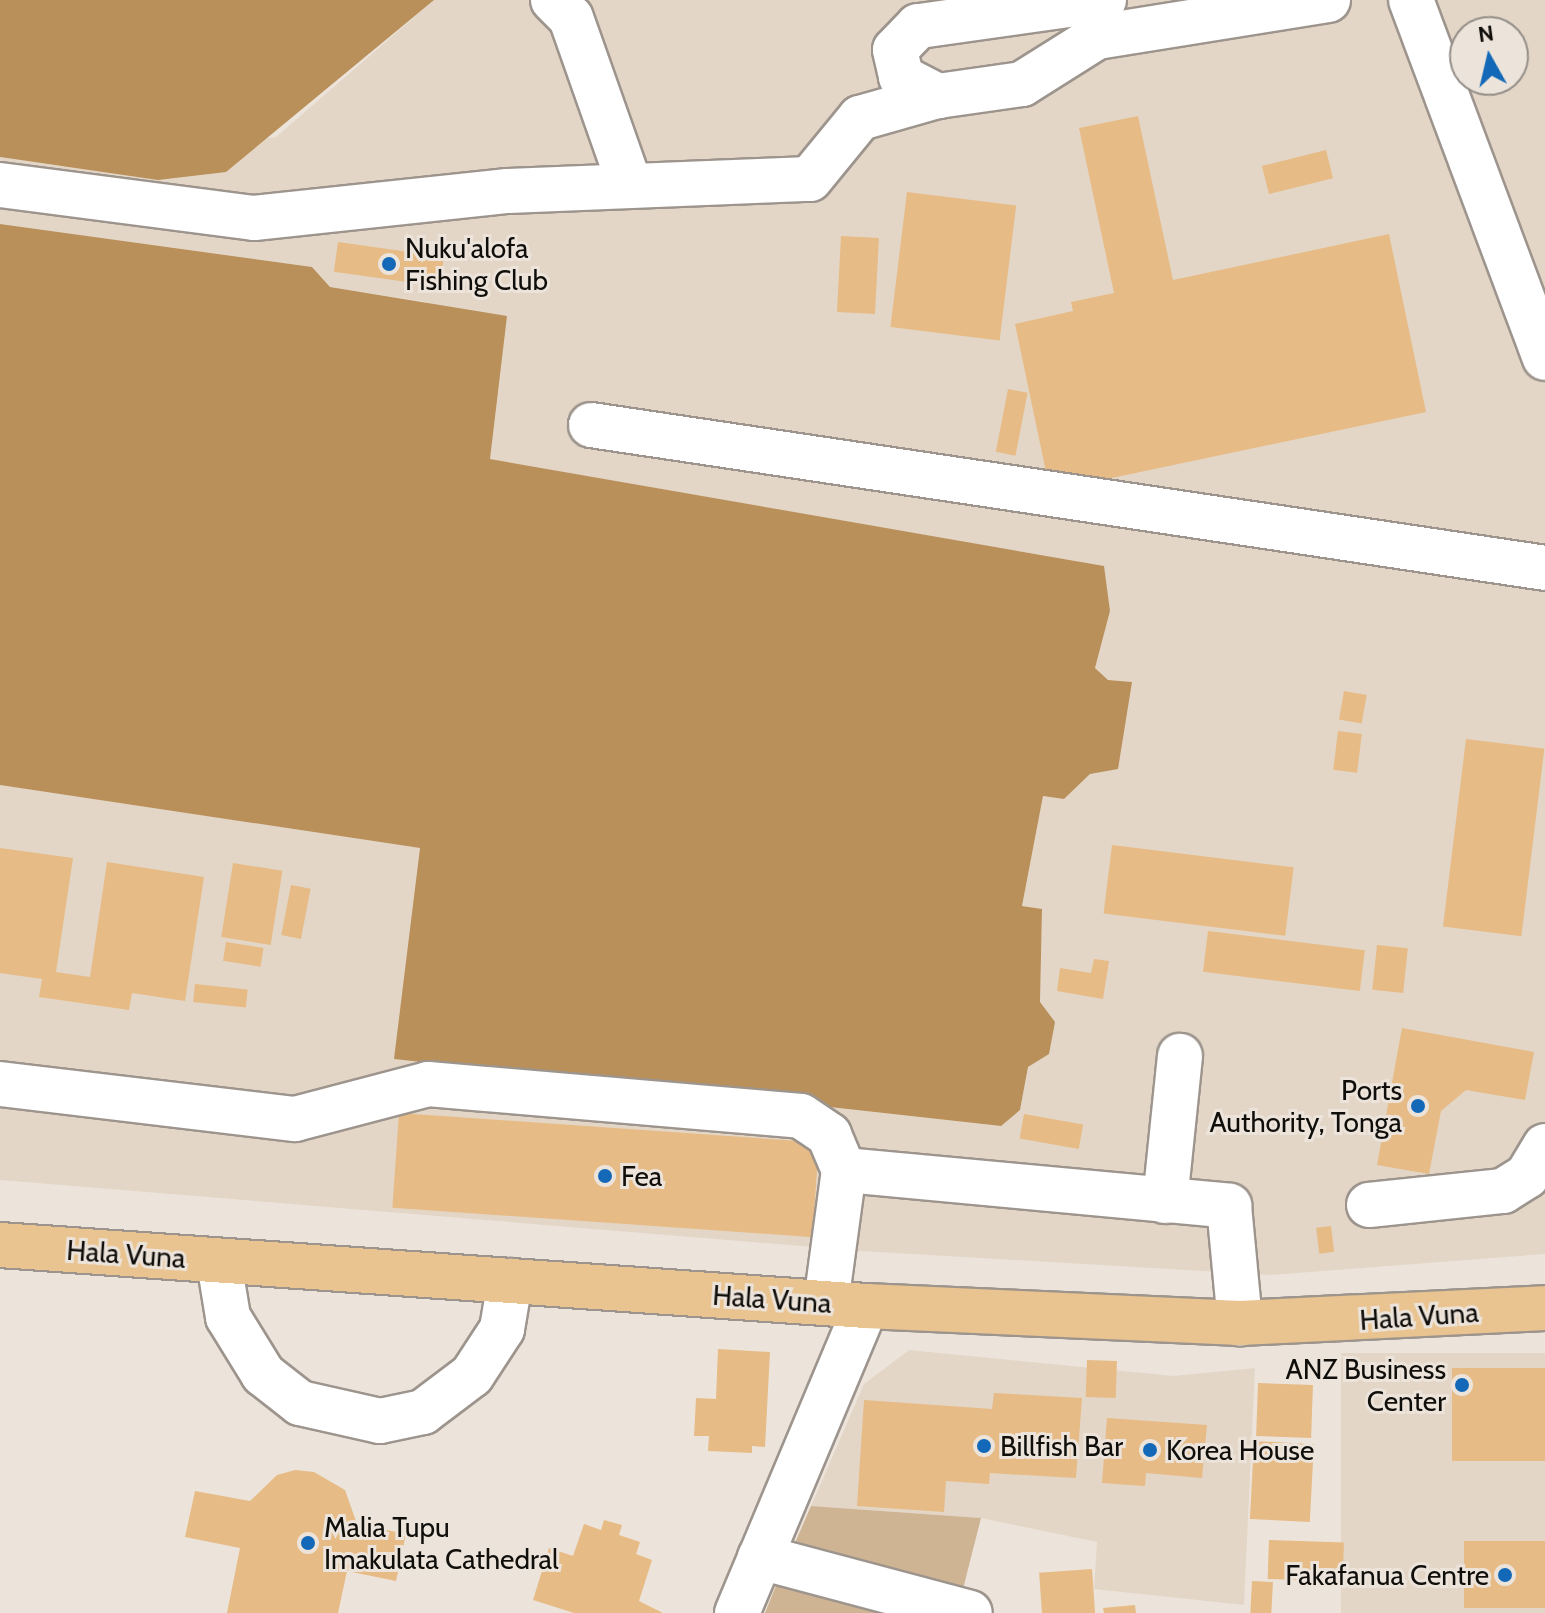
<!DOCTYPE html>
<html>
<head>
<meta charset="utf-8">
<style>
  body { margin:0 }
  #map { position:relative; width:1545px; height:1613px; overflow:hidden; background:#ece4db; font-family:Cabin,sans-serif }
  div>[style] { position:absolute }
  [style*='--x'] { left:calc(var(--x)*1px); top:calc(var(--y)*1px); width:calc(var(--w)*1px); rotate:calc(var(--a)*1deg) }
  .built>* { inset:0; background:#e3d6c7; transform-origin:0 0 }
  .green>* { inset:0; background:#cfb494 }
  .water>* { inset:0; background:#b98f5a }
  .building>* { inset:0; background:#e7bb85; transform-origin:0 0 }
  .roads { filter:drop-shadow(2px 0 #9d958d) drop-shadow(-2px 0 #9d958d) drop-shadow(0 2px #9d958d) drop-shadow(0 -2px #9d958d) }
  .minor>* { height:44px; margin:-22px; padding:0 22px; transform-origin:22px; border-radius:22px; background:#fff }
  .major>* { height:44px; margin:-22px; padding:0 22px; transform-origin:22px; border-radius:22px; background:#e9c490 }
  .dots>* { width:22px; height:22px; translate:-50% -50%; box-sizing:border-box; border:4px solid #ece4db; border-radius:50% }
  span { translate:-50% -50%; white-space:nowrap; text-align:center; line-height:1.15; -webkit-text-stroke:6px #ece4db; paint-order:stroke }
  .poi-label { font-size:28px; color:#100e0b }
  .left { translate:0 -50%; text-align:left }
  .right { translate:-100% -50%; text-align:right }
  .street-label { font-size:28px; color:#100e0b }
  .north { position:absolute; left:1449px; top:16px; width:80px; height:80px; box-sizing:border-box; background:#ece4db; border:2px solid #948e88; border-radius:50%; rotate:352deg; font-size:22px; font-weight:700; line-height:32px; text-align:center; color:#100e0b }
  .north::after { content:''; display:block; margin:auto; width:28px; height:36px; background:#1369b7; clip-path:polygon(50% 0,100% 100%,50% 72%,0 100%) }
</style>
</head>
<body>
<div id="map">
  <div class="built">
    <div style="clip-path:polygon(evenodd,434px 0,1545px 0,1545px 1254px,1271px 1275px,861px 1251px,0 1180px,0 785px,420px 848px,395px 1059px,1000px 1126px,1020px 1110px,1028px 1067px,1049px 1054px,1054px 1023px,1040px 1002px,1042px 909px,1022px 906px,1043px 796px,1064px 799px,1090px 774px,1131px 682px,1108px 680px,1095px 668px,1110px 611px,1103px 566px,489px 459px,426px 302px,330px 287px,312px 267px,0 224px,0 157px,60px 166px,276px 137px,434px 0,1465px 32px,1513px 32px,1513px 80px,1465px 80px,1465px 32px)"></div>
    <div style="clip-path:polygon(909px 1350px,1174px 1376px,1255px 1368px,1244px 1605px,1094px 1589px,1097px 1542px,981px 1518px,811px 1506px,864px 1384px)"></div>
    <div style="left:1545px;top:1353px;width:260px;height:204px;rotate:90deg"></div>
  </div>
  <div class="green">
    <div style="clip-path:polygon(811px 1506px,981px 1518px,961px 1597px,794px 1545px)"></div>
    <div style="clip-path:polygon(779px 1578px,920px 1613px,765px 1613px)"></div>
  </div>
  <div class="water">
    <div style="clip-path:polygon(0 0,434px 0,226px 172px,158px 180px,0 157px)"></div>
    <div style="clip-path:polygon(0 224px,312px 267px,330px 287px,507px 316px,490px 459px,1104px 566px,1110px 611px,1095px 668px,1108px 680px,1132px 682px,1118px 769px,1090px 774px,1064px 799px,1043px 796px,1022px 906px,1042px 909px,1040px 1002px,1055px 1022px,1049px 1054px,1028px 1067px,1020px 1110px,1001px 1126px,394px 1059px,420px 848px,0 785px)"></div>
  </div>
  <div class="building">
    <div style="clip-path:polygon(1138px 116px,1173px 280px,1389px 234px,1426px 412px,1050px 491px,1015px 324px,1073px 311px,1071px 302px,1114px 293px,1079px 128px)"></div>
    <div style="left:1326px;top:150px;width:29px;height:66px;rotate:76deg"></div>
    <div style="left:907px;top:192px;width:110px;height:136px;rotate:7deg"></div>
    <div style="left:841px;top:236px;width:38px;height:76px;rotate:3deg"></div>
    <div style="left:338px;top:242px;width:107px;height:30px;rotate:8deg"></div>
    <div style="left:1008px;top:389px;width:20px;height:64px;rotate:11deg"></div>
    <div style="left:1344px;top:691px;width:23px;height:29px;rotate:10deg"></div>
    <div style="left:1338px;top:731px;width:24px;height:39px;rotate:7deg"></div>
    <div style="left:1466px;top:739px;width:79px;height:189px;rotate:7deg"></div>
    <div style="left:1112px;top:845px;width:183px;height:69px;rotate:7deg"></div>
    <div style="clip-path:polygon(0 848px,73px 858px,56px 972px,90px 977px,107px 862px,204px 877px,185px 1001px,132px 993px,129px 1010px,39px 997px,42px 979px,0 973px)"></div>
    <div style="left:233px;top:863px;width:50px;height:75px;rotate:9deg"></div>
    <div style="left:291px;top:885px;width:20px;height:51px;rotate:11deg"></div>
    <div style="left:1208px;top:931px;width:158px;height:41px;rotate:7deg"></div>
    <div style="left:226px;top:942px;width:38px;height:19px;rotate:9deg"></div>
    <div style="left:1377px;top:945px;width:31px;height:45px;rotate:6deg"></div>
    <div style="clip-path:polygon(1094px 959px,1109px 961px,1103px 999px,1057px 991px,1060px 968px,1091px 973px)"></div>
    <div style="left:195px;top:984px;width:53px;height:18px;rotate:6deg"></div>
    <div style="clip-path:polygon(1402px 1028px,1534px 1052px,1525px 1100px,1466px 1090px,1441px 1111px,1429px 1174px,1377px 1165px)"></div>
    <div style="left:399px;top:1113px;width:421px;height:95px;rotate:4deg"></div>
    <div style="left:1024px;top:1114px;width:60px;height:25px;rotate:10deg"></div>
    <div style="left:1331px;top:1226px;width:26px;height:15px;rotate:83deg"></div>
    <div style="clip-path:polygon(718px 1349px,770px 1352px,765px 1447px,752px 1446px,752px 1453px,708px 1451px,709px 1436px,694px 1436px,696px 1398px,716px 1399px)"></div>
    <div style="left:1087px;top:1360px;width:30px;height:37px;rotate:2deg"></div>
    <div style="left:1545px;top:1368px;width:93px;height:93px;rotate:90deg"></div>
    <div style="left:1258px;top:1383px;width:55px;height:53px;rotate:2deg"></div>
    <div style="clip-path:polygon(994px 1393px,1082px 1398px,1076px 1478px,990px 1473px,989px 1484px,946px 1481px,944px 1512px,857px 1506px,864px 1400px,992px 1409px)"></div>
    <div style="clip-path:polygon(1107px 1418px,1207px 1425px,1202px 1478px,1146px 1473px,1145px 1486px,1102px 1483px)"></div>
    <div style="left:1254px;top:1441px;width:60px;height:78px;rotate:3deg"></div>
    <div style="clip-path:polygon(295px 1470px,314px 1472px,345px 1490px,357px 1524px,406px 1534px,396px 1581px,347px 1571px,338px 1613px,227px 1613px,240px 1548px,185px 1537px,195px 1491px,250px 1501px,277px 1475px)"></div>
    <div style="clip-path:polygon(604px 1520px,622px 1525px,619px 1535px,640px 1542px,636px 1554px,652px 1560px,639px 1601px,663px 1613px,574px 1613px,533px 1600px,549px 1548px,573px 1556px,584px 1524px,601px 1530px)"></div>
    <div style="left:1269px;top:1540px;width:75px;height:39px;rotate:2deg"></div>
    <div style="left:1545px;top:1541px;width:67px;height:81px;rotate:90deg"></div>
    <div style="left:1092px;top:1569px;width:44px;height:53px;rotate:86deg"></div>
    <div style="left:1252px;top:1581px;width:21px;height:32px;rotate:3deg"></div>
    <div style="clip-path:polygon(1135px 1605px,1136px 1613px,1104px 1613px,1103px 1608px)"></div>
  </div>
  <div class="roads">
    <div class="minor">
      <div style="--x:553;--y:0;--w:25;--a:45"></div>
      <div style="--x:571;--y:18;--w:178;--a:70.6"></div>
      <div style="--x:1104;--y:0;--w:188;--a:172"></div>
      <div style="--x:918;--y:26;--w:33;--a:134"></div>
      <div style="--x:895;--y:50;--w:28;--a:77"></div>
      <div style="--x:901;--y:77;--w:42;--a:27.2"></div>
      <div style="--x:938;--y:96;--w:85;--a:-8.1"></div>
      <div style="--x:1022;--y:84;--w:89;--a:-32.1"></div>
      <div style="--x:1097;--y:37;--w:234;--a:-9.1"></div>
      <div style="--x:1411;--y:0;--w:382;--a:69.5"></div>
      <div style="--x:0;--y:185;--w:256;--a:7.4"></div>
      <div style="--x:254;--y:218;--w:255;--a:-6.1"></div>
      <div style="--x:508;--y:191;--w:302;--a:-2.3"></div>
      <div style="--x:810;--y:179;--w:79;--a:-50.7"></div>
      <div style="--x:860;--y:118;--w:81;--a:-15.8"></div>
      <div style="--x:591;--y:425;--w:965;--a:8.52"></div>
      <div style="--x:0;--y:1084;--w:297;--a:6.8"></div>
      <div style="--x:295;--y:1119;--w:138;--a:-14.7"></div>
      <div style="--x:428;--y:1084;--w:374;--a:4.9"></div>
      <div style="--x:801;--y:1116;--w:34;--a:34"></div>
      <div style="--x:829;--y:1135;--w:38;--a:67"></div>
      <div style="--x:844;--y:1170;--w:134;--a:97.7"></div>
      <div style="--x:844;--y:1170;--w:387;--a:5.3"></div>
      <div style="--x:1229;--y:1206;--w:118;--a:84.6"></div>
      <div style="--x:1165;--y:1201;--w:146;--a:-84.1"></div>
      <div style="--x:1369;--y:1205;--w:135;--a:-6"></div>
      <div style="--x:1503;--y:1191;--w:28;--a:-32"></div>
      <div style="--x:1527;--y:1176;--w:35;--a:-59"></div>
      <div style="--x:219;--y:1262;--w:56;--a:80.7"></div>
      <div style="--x:228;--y:1317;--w:67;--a:58.4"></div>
      <div style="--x:263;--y:1374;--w:47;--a:38.1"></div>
      <div style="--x:300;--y:1403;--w:82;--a:12.7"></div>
      <div style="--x:380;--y:1421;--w:44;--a:-11.8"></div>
      <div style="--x:423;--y:1412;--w:61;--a:-37.1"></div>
      <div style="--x:472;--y:1375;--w:55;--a:-56.9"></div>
      <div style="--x:502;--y:1329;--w:49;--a:-80.5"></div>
      <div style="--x:760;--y:1557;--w:217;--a:14.9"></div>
      <div style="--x:737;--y:1613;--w:333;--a:-67.2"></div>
    </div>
    <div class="major">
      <div style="--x:0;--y:1245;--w:868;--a:4.03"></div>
      <div style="--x:866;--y:1306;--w:374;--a:2.6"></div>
      <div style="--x:1240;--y:1323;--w:305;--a:-2.8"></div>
    </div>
  </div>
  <div class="dots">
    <div style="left:389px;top:264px;background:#1369b7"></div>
    <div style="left:1418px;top:1106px;background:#1369b7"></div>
    <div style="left:605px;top:1176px;background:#1369b7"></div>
    <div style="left:1462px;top:1385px;background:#1369b7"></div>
    <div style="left:984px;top:1446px;background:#1369b7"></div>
    <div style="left:1150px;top:1450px;background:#1369b7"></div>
    <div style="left:308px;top:1543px;background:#1369b7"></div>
    <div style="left:1505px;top:1575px;background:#1369b7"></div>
  </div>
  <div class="poi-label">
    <span class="left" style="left:405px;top:264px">Nuku'alofa<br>Fishing Club</span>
    <span class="right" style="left:1402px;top:1106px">Ports<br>Authority, Tonga</span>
    <span class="left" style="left:621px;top:1176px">Fea</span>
    <span class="right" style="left:1446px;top:1385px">ANZ Business<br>Center</span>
    <span class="left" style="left:1000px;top:1446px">Billfish Bar</span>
    <span class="left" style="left:1166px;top:1450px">Korea House</span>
    <span class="left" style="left:324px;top:1543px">Malia Tupu<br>Imakulata Cathedral</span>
    <span class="right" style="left:1489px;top:1575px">Fakafanua Centre</span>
  </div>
  <div class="street-label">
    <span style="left:126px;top:1254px;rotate:4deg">Hala Vuna</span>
    <span style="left:772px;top:1299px;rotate:4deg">Hala Vuna</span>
    <span style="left:1419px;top:1316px;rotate:-4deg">Hala Vuna</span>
  </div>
  <div class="north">N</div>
</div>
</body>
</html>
